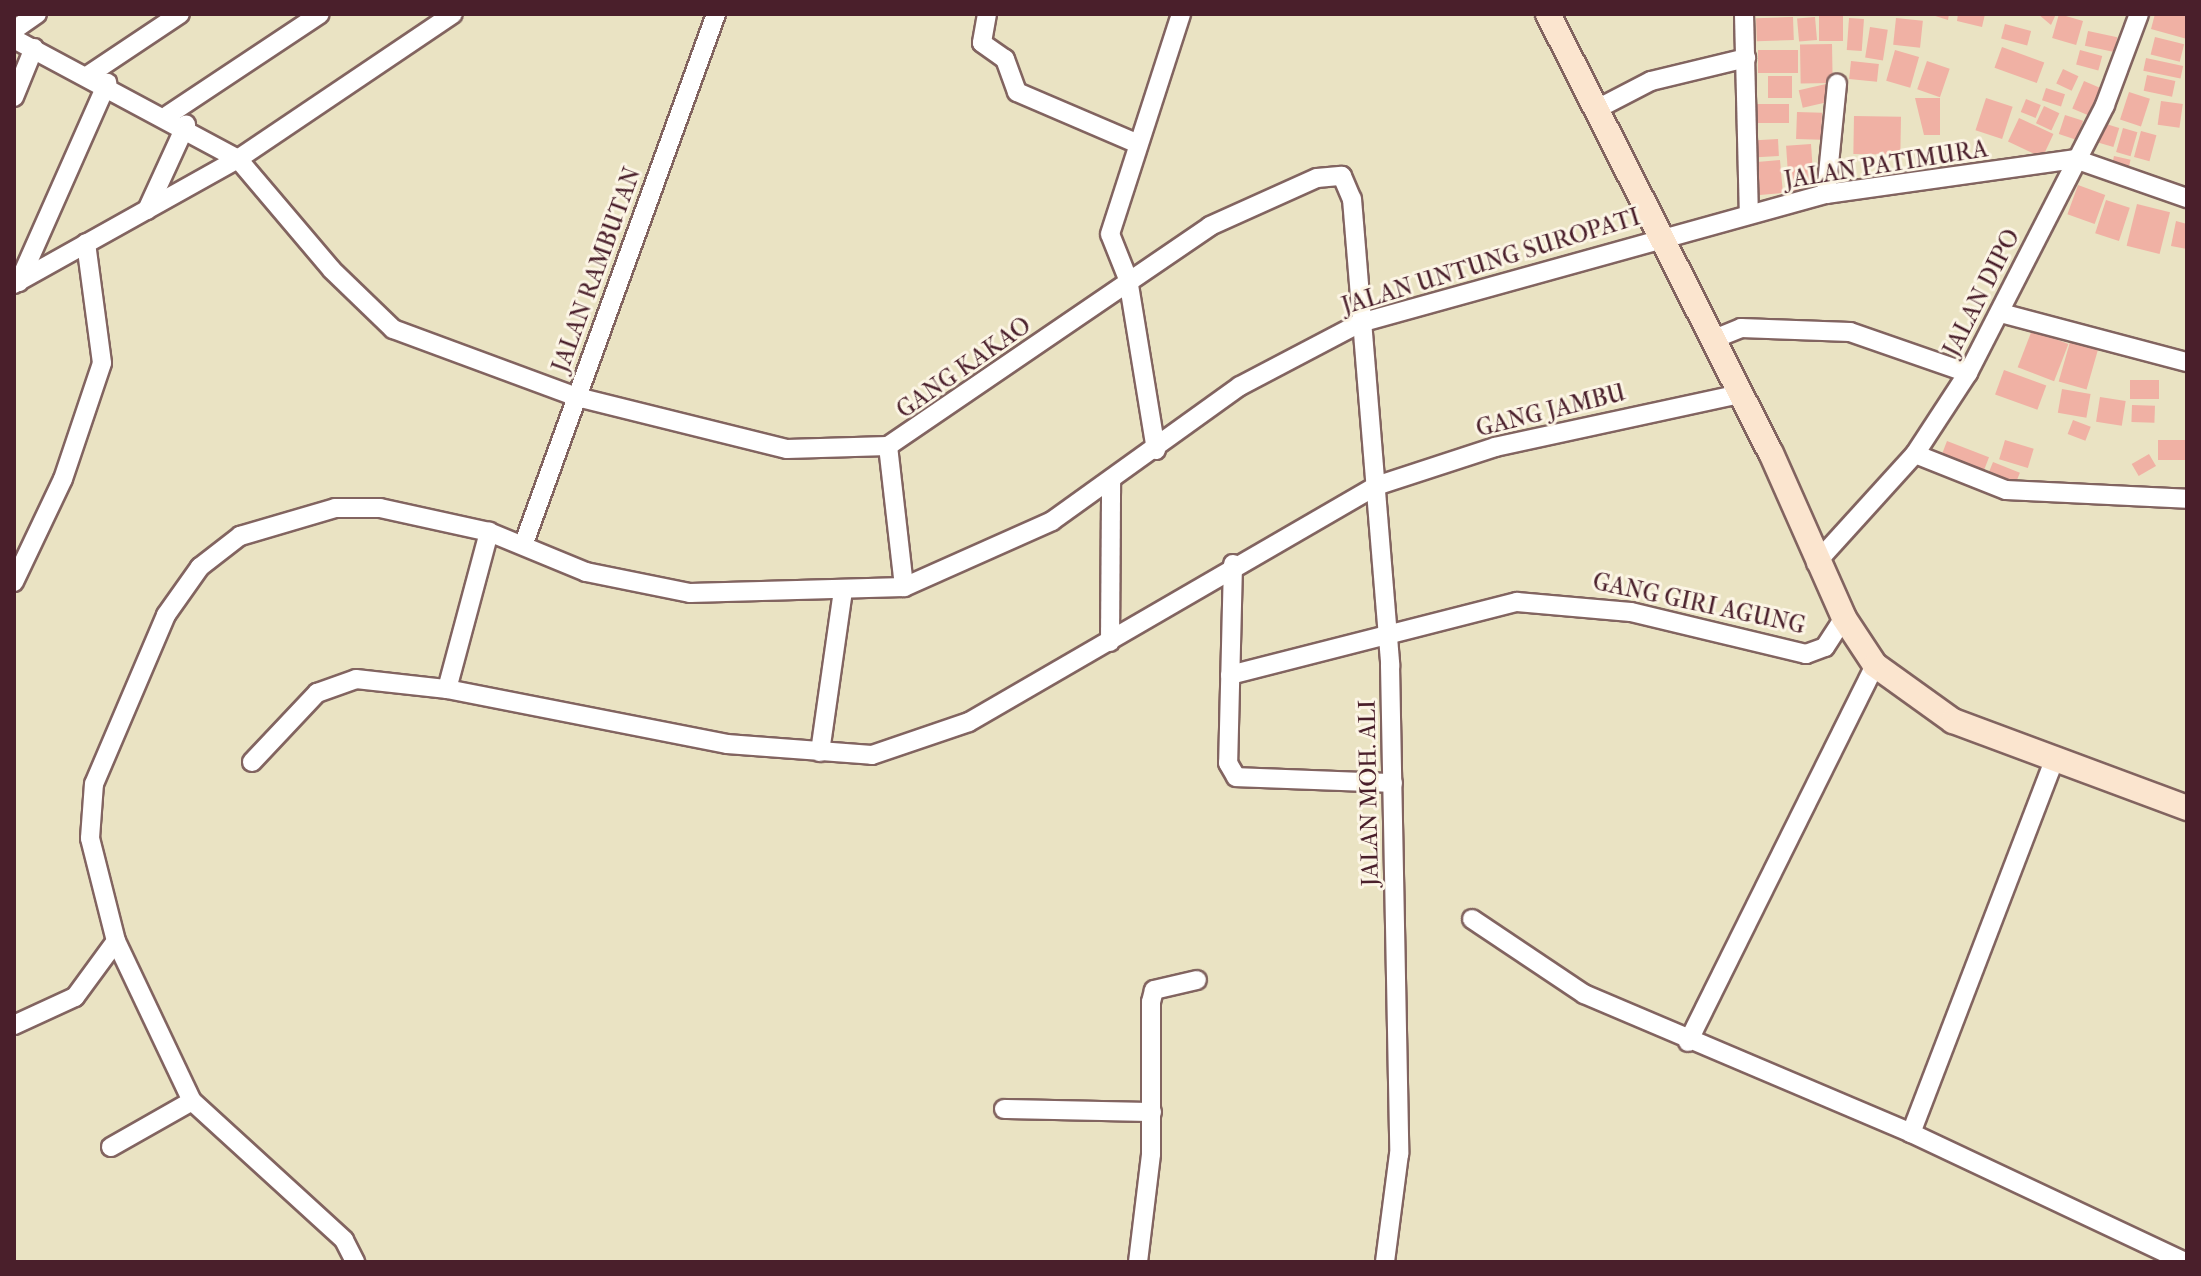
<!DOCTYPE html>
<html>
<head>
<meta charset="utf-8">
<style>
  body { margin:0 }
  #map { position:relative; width:2201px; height:1276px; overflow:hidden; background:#eae3c3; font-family:"IM FELL French Canon",serif }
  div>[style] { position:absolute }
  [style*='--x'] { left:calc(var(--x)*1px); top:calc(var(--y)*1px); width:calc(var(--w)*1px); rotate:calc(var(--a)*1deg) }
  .building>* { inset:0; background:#f0b1a4; transform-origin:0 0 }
  .roads { filter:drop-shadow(2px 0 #826460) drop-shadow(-2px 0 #826460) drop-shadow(0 2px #826460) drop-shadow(0 -2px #826460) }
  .street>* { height:18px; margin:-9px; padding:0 9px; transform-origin:9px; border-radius:9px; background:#fff }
  .secondary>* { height:24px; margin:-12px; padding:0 12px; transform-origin:12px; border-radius:12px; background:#fbe5cf }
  span { translate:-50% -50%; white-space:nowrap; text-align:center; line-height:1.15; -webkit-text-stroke:6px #fcf5e5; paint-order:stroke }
  .street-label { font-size:24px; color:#4a1f2b }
  .frame { position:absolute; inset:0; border:16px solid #4a1f2b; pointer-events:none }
</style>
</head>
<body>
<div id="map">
  <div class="building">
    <div style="left:1819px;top:14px;width:24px;height:27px"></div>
    <div style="clip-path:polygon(1929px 14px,1949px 14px,1948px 20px)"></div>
    <div style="clip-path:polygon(1958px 14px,1985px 14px,1982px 27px,1957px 21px)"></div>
    <div style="clip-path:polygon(2038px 14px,2056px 14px,2051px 25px)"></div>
    <div style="left:2059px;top:14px;width:25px;height:25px;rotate:16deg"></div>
    <div style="clip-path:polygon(2155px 14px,2187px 14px,2187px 39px,2151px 29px)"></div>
    <div style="left:1793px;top:17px;width:23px;height:37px;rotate:88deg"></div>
    <div style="left:1815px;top:17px;width:23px;height:18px;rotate:85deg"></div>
    <div style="left:1849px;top:18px;width:15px;height:32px;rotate:4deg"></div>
    <div style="left:1896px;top:18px;width:27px;height:27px;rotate:6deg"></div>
    <div style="left:2005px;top:24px;width:27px;height:15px;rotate:15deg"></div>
    <div style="left:1870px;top:27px;width:18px;height:31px;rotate:9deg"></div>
    <div style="left:2088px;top:31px;width:30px;height:15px;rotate:12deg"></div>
    <div style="left:2155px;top:37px;width:30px;height:18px;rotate:14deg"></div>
    <div style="left:1832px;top:44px;width:39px;height:32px;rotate:89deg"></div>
    <div style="left:2002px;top:47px;width:45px;height:22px;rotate:20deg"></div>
    <div style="left:1758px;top:50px;width:40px;height:23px"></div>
    <div style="left:1895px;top:50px;width:25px;height:32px;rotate:16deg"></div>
    <div style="left:2080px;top:50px;width:23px;height:15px;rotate:15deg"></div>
    <div style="left:2146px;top:58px;width:38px;height:13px;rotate:12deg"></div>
    <div style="left:1851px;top:61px;width:28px;height:18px;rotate:6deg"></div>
    <div style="left:1927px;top:61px;width:24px;height:30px;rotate:19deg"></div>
    <div style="left:2063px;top:69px;width:17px;height:16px;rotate:25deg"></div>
    <div style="left:2147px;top:75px;width:29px;height:16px;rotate:12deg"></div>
    <div style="left:1768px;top:76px;width:24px;height:22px"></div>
    <div style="left:2084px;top:81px;width:21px;height:30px;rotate:23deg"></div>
    <div style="left:1826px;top:84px;width:18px;height:28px;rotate:77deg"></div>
    <div style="left:2046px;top:88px;width:20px;height:13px;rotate:18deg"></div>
    <div style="left:2129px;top:92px;width:22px;height:29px;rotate:18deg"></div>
    <div style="clip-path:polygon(1915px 98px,1940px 98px,1940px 135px,1924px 135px)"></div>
    <div style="left:1986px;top:98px;width:28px;height:34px;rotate:18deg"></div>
    <div style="left:2026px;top:99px;width:16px;height:14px;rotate:22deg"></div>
    <div style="left:2161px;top:101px;width:22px;height:24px;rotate:8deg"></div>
    <div style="left:1757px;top:104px;width:32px;height:19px"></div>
    <div style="left:2044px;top:106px;width:17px;height:19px;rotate:25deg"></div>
    <div style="left:1797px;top:112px;width:25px;height:27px;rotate:2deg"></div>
    <div style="left:2065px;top:115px;width:19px;height:20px;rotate:18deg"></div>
    <div style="left:1854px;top:116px;width:47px;height:38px;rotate:1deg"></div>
    <div style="left:2019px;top:118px;width:38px;height:26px;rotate:25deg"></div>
    <div style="left:2103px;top:123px;width:17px;height:20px;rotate:17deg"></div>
    <div style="left:2123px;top:128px;width:15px;height:25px;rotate:16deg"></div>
    <div style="left:2141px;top:131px;width:16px;height:27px;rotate:15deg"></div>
    <div style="left:1778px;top:139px;width:17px;height:22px;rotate:87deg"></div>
    <div style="left:1811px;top:144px;width:46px;height:25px;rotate:86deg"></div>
    <div style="left:2114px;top:156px;width:17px;height:11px;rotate:13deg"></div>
    <div style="left:1780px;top:160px;width:33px;height:29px;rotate:85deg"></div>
    <div style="left:2078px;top:185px;width:29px;height:31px;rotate:20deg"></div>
    <div style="left:2106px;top:200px;width:25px;height:35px;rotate:18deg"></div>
    <div style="left:2137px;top:204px;width:34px;height:43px;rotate:14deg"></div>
    <div style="clip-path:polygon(2176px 221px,2187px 224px,2187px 249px,2171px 246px)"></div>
    <div style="left:2032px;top:330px;width:39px;height:40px;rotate:21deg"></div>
    <div style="left:2070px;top:342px;width:29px;height:41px;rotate:16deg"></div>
    <div style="left:2004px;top:370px;width:45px;height:26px;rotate:20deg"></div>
    <div style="left:2130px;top:380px;width:29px;height:19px"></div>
    <div style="left:2062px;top:389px;width:29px;height:24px;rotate:10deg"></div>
    <div style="left:2100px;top:397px;width:26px;height:25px;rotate:9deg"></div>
    <div style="left:2132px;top:405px;width:23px;height:17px;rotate:2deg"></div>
    <div style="left:2073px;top:420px;width:19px;height:15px;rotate:21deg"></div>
    <div style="left:2005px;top:440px;width:30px;height:20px;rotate:17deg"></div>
    <div style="left:2187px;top:440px;width:20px;height:29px;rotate:90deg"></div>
    <div style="left:1947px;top:441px;width:45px;height:19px;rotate:21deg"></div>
    <div style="left:2149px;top:454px;width:14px;height:20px;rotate:60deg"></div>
    <div style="left:1993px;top:462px;width:29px;height:17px;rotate:22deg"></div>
  </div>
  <div class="roads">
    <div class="street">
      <div style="--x:987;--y:14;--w:29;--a:100"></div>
      <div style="--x:982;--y:43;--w:28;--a:35"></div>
      <div style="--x:1005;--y:59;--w:35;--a:70"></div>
      <div style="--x:1017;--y:92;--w:129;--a:23.2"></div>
      <div style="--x:1744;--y:14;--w:200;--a:88.6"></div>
      <div style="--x:14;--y:30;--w:28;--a:-35"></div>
      <div style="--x:14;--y:39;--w:254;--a:28.2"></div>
      <div style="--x:238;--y:159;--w:145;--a:49.7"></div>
      <div style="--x:332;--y:270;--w:85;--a:44"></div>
      <div style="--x:393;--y:329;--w:196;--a:20.3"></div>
      <div style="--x:577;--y:397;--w:216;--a:13.9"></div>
      <div style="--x:787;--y:449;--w:101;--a:-1.7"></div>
      <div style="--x:888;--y:446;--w:390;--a:-34.3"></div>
      <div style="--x:1210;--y:226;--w:117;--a:-24.2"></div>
      <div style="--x:1317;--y:178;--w:25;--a:-5"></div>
      <div style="--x:1342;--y:176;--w:25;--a:67"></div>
      <div style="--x:1352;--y:199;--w:468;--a:85.3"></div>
      <div style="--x:1390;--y:665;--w:489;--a:88.9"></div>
      <div style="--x:1399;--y:1154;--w:109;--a:97.4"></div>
      <div style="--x:90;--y:74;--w:108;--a:-33.7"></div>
      <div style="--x:14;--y:97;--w:53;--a:-67.8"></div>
      <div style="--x:1595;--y:110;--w:63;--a:-27.4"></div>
      <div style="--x:1651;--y:81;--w:98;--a:-13.6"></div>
      <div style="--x:168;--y:115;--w:182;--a:-33.6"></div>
      <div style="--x:1826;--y:194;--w:111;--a:-84.3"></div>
      <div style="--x:147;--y:210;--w:94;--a:-65.4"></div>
      <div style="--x:19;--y:282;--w:218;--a:-66.1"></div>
      <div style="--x:14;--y:284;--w:257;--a:-29.2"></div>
      <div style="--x:238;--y:159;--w:259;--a:-34"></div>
      <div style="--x:2001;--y:313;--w:192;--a:14.8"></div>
      <div style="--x:1714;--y:339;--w:29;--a:-22"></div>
      <div style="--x:1741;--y:328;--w:109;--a:2.1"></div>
      <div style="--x:1850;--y:332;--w:125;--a:19.2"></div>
      <div style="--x:888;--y:446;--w:142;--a:83.5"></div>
      <div style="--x:1156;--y:450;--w:173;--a:-99.3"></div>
      <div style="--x:1128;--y:279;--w:48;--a:-111.8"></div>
      <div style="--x:1110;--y:234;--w:231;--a:-72.1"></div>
      <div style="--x:1915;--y:454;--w:98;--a:21.6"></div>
      <div style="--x:2006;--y:490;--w:181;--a:2.8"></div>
      <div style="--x:524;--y:543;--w:563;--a:-70.05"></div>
      <div style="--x:1816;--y:563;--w:147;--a:-47.8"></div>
      <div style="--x:1915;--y:454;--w:97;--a:-56.8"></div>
      <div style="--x:1968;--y:373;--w:301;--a:-62.9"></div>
      <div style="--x:2105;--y:105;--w:97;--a:-69.5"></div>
      <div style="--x:1233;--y:564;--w:199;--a:91.4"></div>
      <div style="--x:1228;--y:763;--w:16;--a:60"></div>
      <div style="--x:1236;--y:777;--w:157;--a:2.2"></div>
      <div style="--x:14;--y:582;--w:114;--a:-64.6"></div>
      <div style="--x:63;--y:479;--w:122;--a:-71.4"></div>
      <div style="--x:102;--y:363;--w:121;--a:-97.6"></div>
      <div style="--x:1110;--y:642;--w:160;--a:-89.6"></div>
      <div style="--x:1230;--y:675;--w:296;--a:-14.3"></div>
      <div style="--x:1517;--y:602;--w:114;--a:5"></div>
      <div style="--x:1631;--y:612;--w:180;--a:13.5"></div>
      <div style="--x:1806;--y:654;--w:20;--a:-20"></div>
      <div style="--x:1825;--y:647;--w:35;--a:-57"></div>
      <div style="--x:447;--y:689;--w:163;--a:-75"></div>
      <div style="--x:820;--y:752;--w:164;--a:-81.9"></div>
      <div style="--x:252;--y:762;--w:95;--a:-46.7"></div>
      <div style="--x:317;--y:693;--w:41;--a:-19.7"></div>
      <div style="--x:356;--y:679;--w:92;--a:6.3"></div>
      <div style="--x:447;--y:689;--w:285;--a:11.1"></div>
      <div style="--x:727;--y:744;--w:145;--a:4.3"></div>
      <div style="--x:872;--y:755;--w:102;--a:-18.8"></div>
      <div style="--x:969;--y:722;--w:470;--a:-30.1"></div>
      <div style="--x:1376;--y:486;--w:125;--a:-18.1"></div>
      <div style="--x:1495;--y:447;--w:251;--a:-12.2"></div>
      <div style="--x:1472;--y:919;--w:135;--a:33.8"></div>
      <div style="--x:1584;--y:994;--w:355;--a:23"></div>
      <div style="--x:1911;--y:1133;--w:303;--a:25.2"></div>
      <div style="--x:116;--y:941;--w:177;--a:64.6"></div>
      <div style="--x:192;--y:1101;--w:206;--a:42.4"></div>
      <div style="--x:344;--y:1240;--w:25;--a:63"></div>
      <div style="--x:14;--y:1025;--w:67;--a:-24.7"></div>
      <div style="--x:75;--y:997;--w:69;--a:-53.8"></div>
      <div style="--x:116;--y:941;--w:106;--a:-104.2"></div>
      <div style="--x:90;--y:838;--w:54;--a:-85.8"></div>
      <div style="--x:94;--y:784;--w:184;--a:-66.9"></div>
      <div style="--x:166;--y:615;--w:59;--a:-54.7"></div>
      <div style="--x:200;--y:567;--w:51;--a:-37.8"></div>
      <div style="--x:240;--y:536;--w:99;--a:-16.4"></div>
      <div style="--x:335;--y:508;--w:45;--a:0"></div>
      <div style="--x:380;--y:508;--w:112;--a:12.4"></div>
      <div style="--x:489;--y:532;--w:105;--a:22.4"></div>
      <div style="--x:586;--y:572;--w:106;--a:11.4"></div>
      <div style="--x:690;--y:593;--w:214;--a:-1.6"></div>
      <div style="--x:904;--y:587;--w:162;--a:-24"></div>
      <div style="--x:1052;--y:521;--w:231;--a:-35.7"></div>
      <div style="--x:1240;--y:386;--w:136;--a:-27.7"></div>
      <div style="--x:1360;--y:323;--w:484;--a:-15.5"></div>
      <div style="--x:1826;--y:194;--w:251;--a:-8"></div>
      <div style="--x:2075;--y:159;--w:119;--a:19.2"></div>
      <div style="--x:1688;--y:1042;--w:421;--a:-63.6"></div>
      <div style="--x:1004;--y:1109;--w:148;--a:1.2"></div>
      <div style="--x:1911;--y:1133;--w:396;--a:-69"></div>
      <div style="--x:111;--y:1147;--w:93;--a:-29.6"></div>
      <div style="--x:1138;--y:1262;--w:109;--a:-83.1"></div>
      <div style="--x:1151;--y:1154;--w:152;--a:-90"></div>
      <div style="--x:1151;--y:1002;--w:12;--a:-76"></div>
      <div style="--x:1154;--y:990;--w:44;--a:-13.1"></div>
    </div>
    <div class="secondary">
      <div style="--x:1548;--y:14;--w:492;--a:63.1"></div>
      <div style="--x:1771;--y:453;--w:180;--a:66.1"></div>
      <div style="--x:1844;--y:618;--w:56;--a:56.6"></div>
      <div style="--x:1875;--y:665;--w:96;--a:35.7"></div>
      <div style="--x:1953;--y:721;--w:250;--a:20.4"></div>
    </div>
  </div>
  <div class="street-label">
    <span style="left:1886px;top:165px;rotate:-9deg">JALAN PATIMURA</span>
    <span style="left:1491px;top:262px;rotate:-17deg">JALAN UNTUNG SUROPATI</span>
    <span style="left:597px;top:270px;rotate:-70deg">JALAN RAMBUTAN</span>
    <span style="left:1982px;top:293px;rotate:-63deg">JALAN DIPO</span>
    <span style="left:964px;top:368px;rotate:-35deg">GANG KAKAO</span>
    <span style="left:1551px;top:411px;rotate:-14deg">GANG JAMBU</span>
    <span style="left:1699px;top:604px;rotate:12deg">GANG GIRI AGUNG</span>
    <span style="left:1369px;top:793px;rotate:-91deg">JALAN MOH. ALI</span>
  </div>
  <div class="frame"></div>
</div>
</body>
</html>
